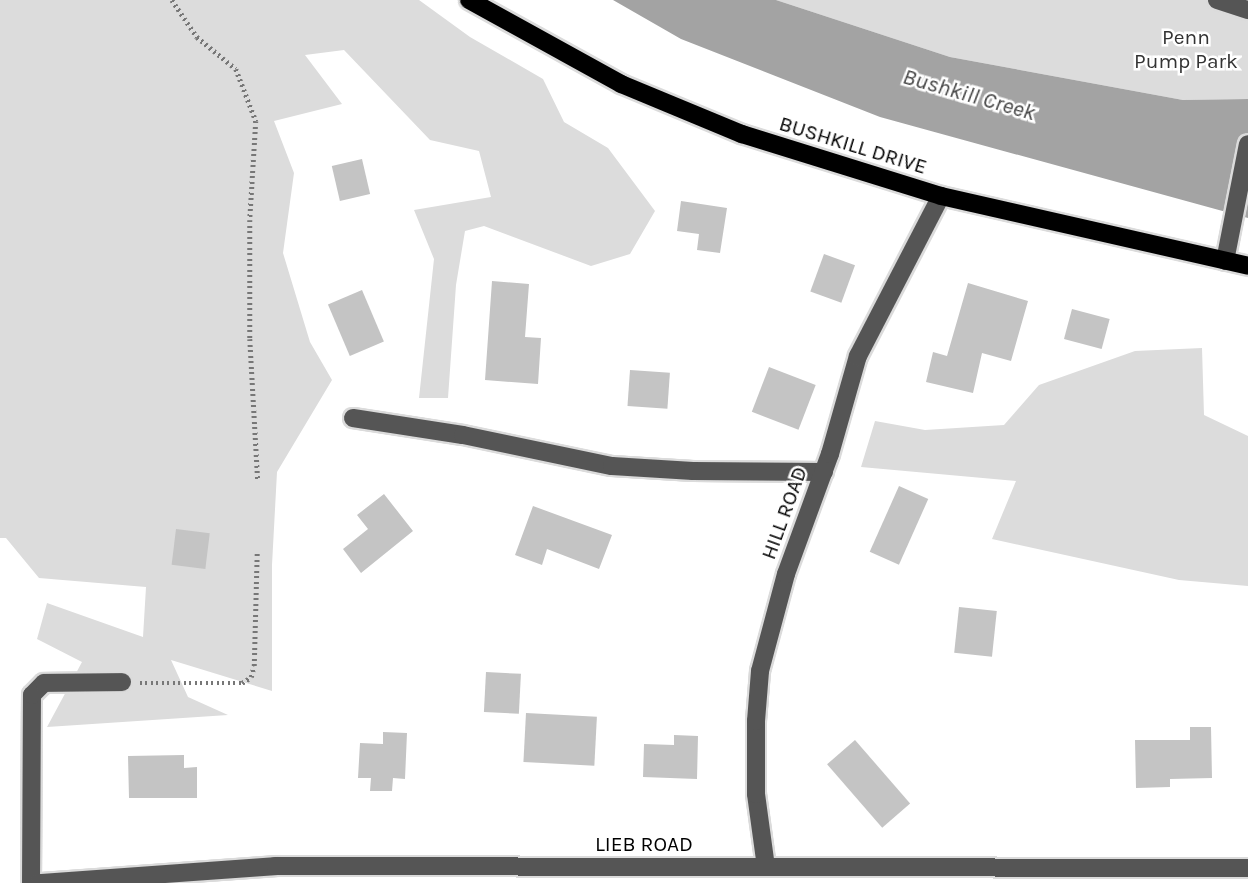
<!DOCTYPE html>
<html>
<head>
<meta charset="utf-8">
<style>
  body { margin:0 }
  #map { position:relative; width:1248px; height:883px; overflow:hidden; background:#fff; font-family:Karla,sans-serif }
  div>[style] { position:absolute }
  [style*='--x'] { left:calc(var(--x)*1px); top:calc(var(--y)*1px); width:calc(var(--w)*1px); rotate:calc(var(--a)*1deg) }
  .green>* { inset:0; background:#dcdcdc }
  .water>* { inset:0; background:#a3a3a3 }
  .building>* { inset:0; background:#c4c4c4; transform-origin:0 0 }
  .path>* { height:4.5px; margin-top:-2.25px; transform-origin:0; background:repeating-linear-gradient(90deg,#777 0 2px,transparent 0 5.5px) }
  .roads { filter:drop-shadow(2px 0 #dbdbdb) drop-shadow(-2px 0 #dbdbdb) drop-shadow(0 2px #dbdbdb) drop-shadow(0 -2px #dbdbdb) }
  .minor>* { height:18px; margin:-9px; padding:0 9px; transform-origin:9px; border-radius:9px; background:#555 }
  .major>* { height:18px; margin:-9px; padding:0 9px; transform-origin:9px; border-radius:9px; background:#000 }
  span { translate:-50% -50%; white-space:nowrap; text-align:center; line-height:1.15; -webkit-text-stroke:5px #fff; paint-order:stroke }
  .park-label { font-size:21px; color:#333 }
  .street-label { font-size:21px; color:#000 }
  .water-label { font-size:23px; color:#444; font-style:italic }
</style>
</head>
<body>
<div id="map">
  <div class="green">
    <div style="clip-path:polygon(0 0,419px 0,470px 37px,543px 79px,564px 122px,608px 148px,655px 211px,630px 254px,591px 266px,484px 226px,465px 231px,456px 285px,448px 398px,419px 398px,434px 259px,414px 210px,491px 197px,479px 151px,430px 140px,344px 50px,305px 55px,342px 104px,274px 121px,294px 173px,283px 253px,310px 342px,332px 380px,277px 472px,272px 565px,272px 691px,171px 660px,188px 697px,228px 715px,47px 727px,82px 662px,37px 639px,47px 603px,143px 637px,146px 587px,39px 578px,6px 538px,0 538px)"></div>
    <div style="clip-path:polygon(776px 0,1248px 0,1248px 99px,1183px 100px,950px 57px)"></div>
    <div style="clip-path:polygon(1202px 348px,1204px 415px,1248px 436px,1248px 586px,1179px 580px,992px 539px,1016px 481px,861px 467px,875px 421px,925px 430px,1004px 425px,1039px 385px,1135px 351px)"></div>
  </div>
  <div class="water">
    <div style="clip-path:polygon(613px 0,776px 0,950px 57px,1183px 100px,1248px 99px,1248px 218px,880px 117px,681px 39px)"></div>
  </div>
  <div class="building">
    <div style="left:362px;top:159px;width:36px;height:31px;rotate:77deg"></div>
    <div style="clip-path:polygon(681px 201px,727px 208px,720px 253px,697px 250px,699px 234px,677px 231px)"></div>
    <div style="left:824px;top:254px;width:33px;height:40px;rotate:20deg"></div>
    <div style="clip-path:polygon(492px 281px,529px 284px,525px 337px,541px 338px,538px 384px,485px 380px)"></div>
    <div style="clip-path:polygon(968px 283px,1028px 301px,1011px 361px,982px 353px,973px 393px,926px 382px,933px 352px,947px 356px)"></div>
    <div style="left:362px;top:290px;width:56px;height:37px;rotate:67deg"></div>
    <div style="left:1072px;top:309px;width:39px;height:31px;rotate:15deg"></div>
    <div style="left:769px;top:367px;width:50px;height:48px;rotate:21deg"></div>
    <div style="left:630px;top:370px;width:40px;height:36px;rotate:4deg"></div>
    <div style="left:899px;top:486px;width:32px;height:72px;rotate:24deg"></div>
    <div style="clip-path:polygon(384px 494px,413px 531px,361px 573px,343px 549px,368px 529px,357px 515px)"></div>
    <div style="clip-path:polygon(533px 506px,612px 535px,599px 569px,547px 549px,542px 565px,515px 555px)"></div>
    <div style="left:176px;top:529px;width:34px;height:36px;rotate:7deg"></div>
    <div style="left:959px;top:607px;width:38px;height:46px;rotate:6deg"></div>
    <div style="left:486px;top:672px;width:35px;height:40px;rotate:3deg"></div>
    <div style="left:526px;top:713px;width:71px;height:49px;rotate:3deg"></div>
    <div style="clip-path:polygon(1190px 727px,1211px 727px,1212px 778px,1170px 779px,1170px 787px,1136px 788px,1135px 740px,1190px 740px)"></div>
    <div style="clip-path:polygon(383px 732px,407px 733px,405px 779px,393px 778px,392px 791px,370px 791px,371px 778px,358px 778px,360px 743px,383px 744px)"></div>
    <div style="clip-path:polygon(674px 735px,698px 736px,697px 779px,643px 777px,644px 744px,674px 745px)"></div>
    <div style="left:855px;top:740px;width:84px;height:37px;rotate:49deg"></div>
    <div style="clip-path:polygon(184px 755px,184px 768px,197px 767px,197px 798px,129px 798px,128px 756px)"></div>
  </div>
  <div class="path">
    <div style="--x:172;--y:0;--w:45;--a:56"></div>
    <div style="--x:197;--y:37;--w:50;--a:39.4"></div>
    <div style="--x:236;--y:69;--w:56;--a:69"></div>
    <div style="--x:256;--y:121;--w:99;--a:93.5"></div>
    <div style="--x:250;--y:220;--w:119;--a:90"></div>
    <div style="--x:250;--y:339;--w:141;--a:86.8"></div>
    <div style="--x:140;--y:683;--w:102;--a:0"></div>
    <div style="--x:242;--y:683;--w:11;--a:-34"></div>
    <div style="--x:251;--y:677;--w:11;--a:-75"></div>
    <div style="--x:254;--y:666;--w:114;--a:-88.5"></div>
  </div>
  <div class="roads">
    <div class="minor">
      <div style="--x:1217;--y:0;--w:33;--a:18"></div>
      <div style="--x:1225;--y:261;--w:119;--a:-78.9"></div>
      <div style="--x:353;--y:418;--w:111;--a:8.8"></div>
      <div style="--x:463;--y:435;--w:152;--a:11.8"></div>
      <div style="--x:612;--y:466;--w:81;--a:3.5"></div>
      <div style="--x:693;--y:471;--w:131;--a:0.4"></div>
      <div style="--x:766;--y:867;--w:74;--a:-97.8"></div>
      <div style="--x:756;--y:794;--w:73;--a:-90"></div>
      <div style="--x:756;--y:721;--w:50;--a:-85.4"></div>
      <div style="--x:760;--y:671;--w:100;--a:-75"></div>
      <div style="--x:786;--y:574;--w:128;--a:-69.9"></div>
      <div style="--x:830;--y:454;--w:102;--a:-74.1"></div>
      <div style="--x:858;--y:356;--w:180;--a:-62.6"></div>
      <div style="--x:31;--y:883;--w:188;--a:-89.7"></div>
      <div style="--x:32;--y:695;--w:17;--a:-45"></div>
      <div style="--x:44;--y:683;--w:78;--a:-0.7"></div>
      <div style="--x:40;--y:883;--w:236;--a:-4.1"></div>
      <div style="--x:275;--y:866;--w:973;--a:0.12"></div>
    </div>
    <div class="major">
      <div style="--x:469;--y:0;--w:174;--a:28.9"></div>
      <div style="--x:621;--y:84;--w:131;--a:22.5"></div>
      <div style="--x:742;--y:134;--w:208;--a:17.3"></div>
      <div style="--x:941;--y:196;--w:315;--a:12.8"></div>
    </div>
  </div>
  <div class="park-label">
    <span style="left:1186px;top:49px">Penn<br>Pump Park</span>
  </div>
  <div class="street-label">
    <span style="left:853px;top:145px;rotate:17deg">BUSHKILL DRIVE</span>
    <span style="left:784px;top:513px;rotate:-70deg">HILL ROAD</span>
    <span style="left:644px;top:844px">LIEB ROAD</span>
  </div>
  <div class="water-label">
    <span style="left:969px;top:95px;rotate:16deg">Bushkill Creek</span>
  </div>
</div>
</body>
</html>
